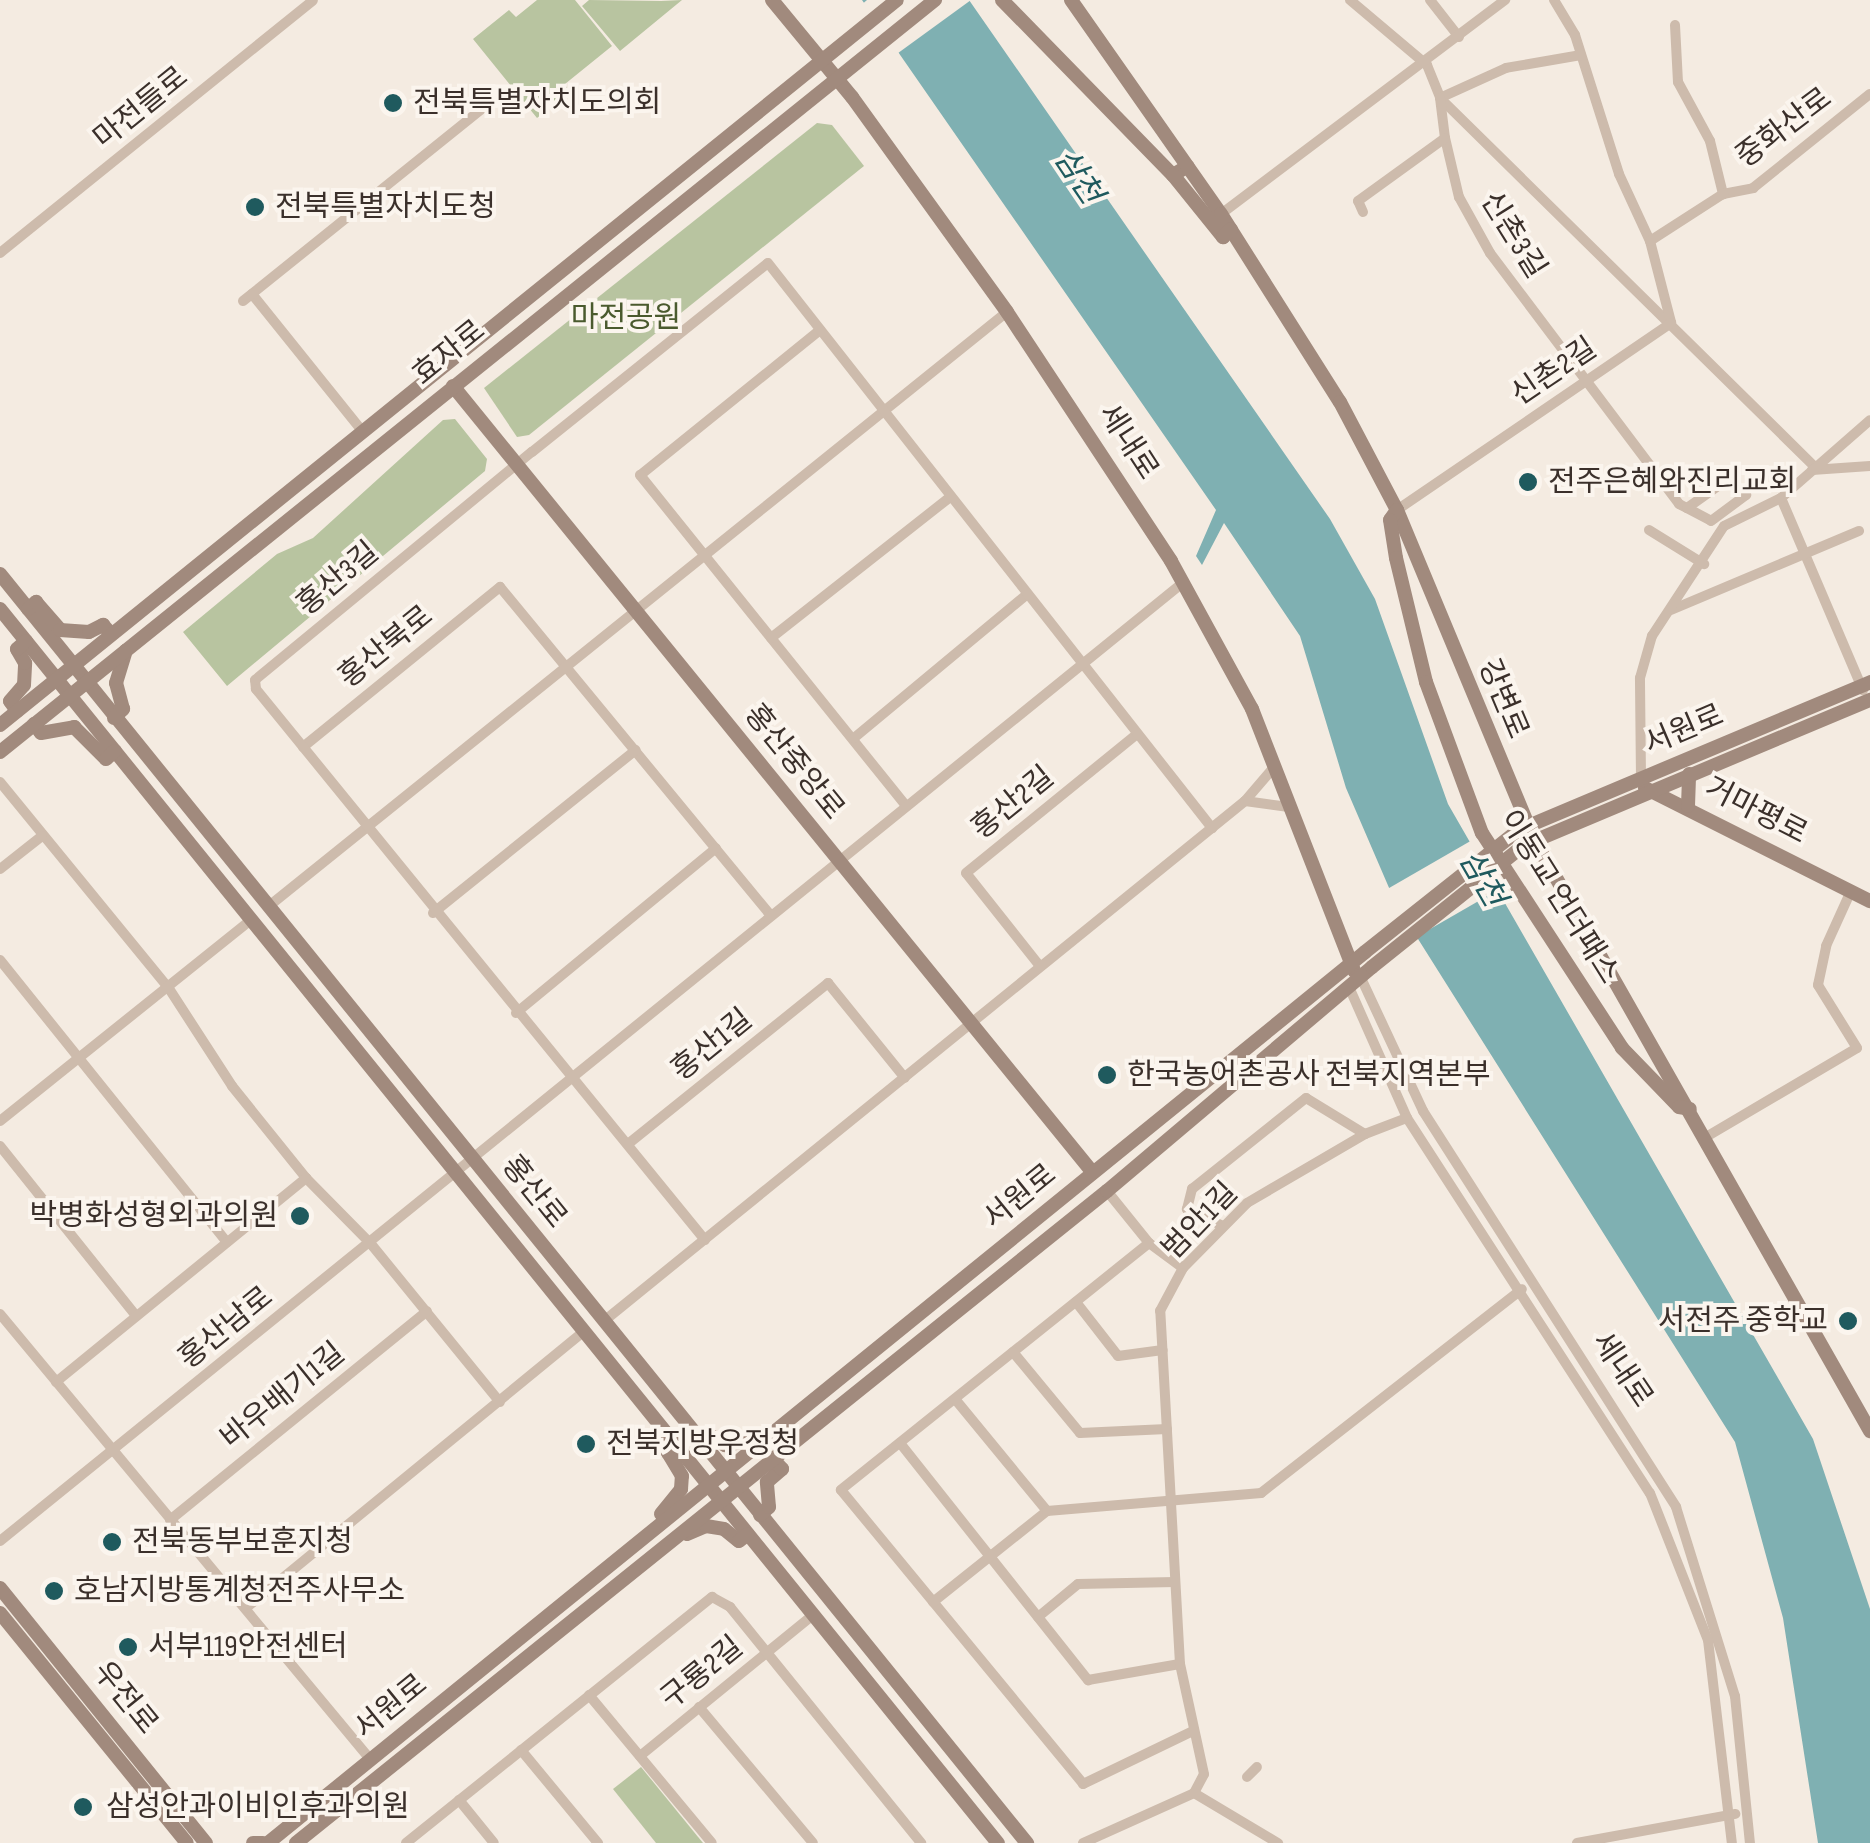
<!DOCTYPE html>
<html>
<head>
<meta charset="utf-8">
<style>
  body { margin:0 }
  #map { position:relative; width:1870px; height:1843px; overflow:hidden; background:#f4ebe1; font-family:"Sofia Sans Condensed","Noto Sans KR",sans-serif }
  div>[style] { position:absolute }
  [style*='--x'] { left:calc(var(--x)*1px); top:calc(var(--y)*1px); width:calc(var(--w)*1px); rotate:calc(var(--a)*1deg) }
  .green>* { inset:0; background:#b8c4a0 }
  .water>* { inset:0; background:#7fb0b2 }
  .pier>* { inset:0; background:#f4ebe1; transform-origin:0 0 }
  .street>* { height:10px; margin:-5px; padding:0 5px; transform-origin:5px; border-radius:5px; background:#cdbbac }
  .secondary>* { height:14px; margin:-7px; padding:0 7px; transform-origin:7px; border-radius:7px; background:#a18a7d }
  .secondary-bridge>* { height:14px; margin:-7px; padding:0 7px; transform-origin:7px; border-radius:7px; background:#a18a7d }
  .dots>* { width:28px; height:28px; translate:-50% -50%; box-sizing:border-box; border:5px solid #fbf5ee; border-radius:50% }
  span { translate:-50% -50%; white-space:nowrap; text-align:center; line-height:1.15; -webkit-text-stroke:8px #fbf5ee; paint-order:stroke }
  .poi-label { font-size:30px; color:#3b302b }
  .left { translate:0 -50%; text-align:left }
  .right { translate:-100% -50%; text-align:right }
  .street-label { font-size:30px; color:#3b302b }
  .park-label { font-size:30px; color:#4a5a2e }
  .water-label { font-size:32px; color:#1f5a5e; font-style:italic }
</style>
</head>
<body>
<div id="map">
  <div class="green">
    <div style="clip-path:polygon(537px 0,575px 0,612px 46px,565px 84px,569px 92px,537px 118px,473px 39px,509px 10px,516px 17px)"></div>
    <div style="clip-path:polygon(589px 0,661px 1px,682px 0,620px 51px,582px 6px)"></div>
    <div style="clip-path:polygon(817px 123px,832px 125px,864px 166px,529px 435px,517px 437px,484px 388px)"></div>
    <div style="clip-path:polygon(455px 419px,487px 459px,485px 471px,227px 686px,183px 632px,277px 554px,313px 538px,443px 420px)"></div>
    <div style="clip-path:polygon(641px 1767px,703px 1843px,656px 1843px,613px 1789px)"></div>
  </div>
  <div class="water">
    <div style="clip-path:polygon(862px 0,969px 0,1330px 519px,1375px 599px,1448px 804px,1813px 1439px,1870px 1609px,1870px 1843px,1818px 1843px,1783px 1618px,1735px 1442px,1396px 904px,1346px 788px,1300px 636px,1224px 523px,1202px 565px,1196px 556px,1216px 510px)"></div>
  </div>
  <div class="pier">
    <div style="clip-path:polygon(867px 0,971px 0,894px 56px,860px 6px)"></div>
    <div style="left:1474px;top:839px;width:56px;height:106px;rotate:60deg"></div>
  </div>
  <div class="street">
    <div style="--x:1350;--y:0;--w:101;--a:40.2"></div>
    <div style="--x:1427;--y:65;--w:35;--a:68"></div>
    <div style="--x:1440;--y:98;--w:526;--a:44.54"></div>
    <div style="--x:1430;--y:0;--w:47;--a:51.9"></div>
    <div style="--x:1554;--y:0;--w:41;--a:59"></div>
    <div style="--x:1575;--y:35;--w:146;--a:72.4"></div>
    <div style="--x:1619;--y:174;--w:74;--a:65.2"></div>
    <div style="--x:1650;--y:241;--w:84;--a:75.5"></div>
    <div style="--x:1675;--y:25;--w:57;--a:87"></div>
    <div style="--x:1678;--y:82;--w:67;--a:61.5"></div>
    <div style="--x:1710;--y:141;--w:55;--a:76.2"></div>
    <div style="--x:1723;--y:194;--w:31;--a:-11"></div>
    <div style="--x:1753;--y:188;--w:150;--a:-38.8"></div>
    <div style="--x:1581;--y:55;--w:76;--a:170.2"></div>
    <div style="--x:1506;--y:68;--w:72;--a:155.6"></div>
    <div style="--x:1440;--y:98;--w:40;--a:82.9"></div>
    <div style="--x:1445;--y:138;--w:61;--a:76.7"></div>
    <div style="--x:1459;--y:197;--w:64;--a:61"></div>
    <div style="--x:1490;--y:253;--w:314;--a:53"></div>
    <div style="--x:1679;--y:504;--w:9;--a:27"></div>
    <div style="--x:1687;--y:508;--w:27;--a:28"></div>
    <div style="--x:1711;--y:521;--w:44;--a:-36.6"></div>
    <div style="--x:1746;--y:495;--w:24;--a:-138"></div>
    <div style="--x:1728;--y:479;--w:50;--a:144.7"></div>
    <div style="--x:1363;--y:212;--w:12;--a:-114"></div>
    <div style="--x:1358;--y:201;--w:107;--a:-35.9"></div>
    <div style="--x:1221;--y:214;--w:356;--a:-37"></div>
    <div style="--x:1650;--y:241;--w:87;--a:-32.8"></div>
    <div style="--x:0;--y:253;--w:402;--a:-38.9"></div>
    <div style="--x:252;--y:294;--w:176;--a:51.2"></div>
    <div style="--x:243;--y:301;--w:334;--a:-38.8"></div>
    <div style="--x:820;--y:330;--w:231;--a:141.1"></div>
    <div style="--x:640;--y:475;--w:425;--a:51.2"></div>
    <div style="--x:1812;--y:470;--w:58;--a:-3.9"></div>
    <div style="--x:1781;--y:498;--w:209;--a:66.9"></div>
    <div style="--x:1397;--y:510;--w:332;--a:-34.3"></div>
    <div style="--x:1649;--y:530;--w:65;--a:31.7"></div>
    <div style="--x:1671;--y:610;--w:204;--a:-22.8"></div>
    <div style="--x:771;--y:638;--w:226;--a:-38.2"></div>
    <div style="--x:854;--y:738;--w:224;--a:-39.7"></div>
    <div style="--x:303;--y:747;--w:254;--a:-39.1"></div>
    <div style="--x:500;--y:587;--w:426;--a:50.5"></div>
    <div style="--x:1641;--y:778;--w:100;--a:-90.6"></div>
    <div style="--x:1640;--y:678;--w:44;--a:-74.1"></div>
    <div style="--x:1652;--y:636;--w:131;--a:-56.8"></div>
    <div style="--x:1724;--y:526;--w:64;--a:-26.2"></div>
    <div style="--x:1781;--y:498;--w:118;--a:-41.2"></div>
    <div style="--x:0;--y:782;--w:265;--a:50.7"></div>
    <div style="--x:168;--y:987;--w:118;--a:57.1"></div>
    <div style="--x:232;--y:1086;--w:118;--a:51.2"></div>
    <div style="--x:306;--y:1178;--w:93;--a:45.4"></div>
    <div style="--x:371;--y:1244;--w:204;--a:50.8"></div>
    <div style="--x:1245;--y:801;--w:44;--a:7.8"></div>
    <div style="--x:0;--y:869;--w:53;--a:-38.2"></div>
    <div style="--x:269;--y:906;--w:947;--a:-38.83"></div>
    <div style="--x:433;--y:913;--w:260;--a:-38.8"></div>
    <div style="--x:0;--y:960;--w:362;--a:51.2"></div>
    <div style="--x:1039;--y:965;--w:117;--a:-128.4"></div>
    <div style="--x:966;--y:873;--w:219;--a:-39.1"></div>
    <div style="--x:1361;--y:978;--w:147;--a:65"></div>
    <div style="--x:1423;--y:1111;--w:470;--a:57.4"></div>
    <div style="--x:1676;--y:1507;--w:198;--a:72.7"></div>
    <div style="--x:1735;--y:1696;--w:148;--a:84.2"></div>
    <div style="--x:1349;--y:987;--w:143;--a:66.1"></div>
    <div style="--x:1407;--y:1118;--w:447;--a:57.1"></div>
    <div style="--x:1650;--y:1493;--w:158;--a:68.5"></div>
    <div style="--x:1708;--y:1640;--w:204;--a:83.3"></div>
    <div style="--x:516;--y:1013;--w:259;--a:-39.5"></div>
    <div style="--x:0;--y:1121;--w:322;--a:-38.7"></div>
    <div style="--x:1706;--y:1137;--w:175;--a:-30.5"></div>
    <div style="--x:1857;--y:1048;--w:74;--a:-121.8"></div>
    <div style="--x:1818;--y:985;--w:40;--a:-78"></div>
    <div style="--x:1826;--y:946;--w:60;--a:-65.6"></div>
    <div style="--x:628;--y:1144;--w:257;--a:-38.8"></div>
    <div style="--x:828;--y:983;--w:122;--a:51"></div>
    <div style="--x:0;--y:1146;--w:218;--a:51.3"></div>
    <div style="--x:1107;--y:1191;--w:67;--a:51.1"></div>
    <div style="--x:1149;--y:1243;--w:42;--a:36.3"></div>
    <div style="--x:1223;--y:1226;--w:40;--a:-155"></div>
    <div style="--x:1187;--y:1209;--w:21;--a:-76"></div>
    <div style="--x:1192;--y:1189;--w:146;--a:-38.6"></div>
    <div style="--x:1306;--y:1098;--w:69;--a:31.4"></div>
    <div style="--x:705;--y:1240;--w:711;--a:-129.18"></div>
    <div style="--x:256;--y:689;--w:9;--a:-96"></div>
    <div style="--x:255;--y:680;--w:359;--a:-39.5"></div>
    <div style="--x:532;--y:452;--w:302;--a:-38.7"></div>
    <div style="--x:768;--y:263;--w:719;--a:51.84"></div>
    <div style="--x:1149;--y:1243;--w:395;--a:141.3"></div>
    <div style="--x:841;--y:1490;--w:381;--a:50.5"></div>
    <div style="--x:1083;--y:1784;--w:122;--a:-25.7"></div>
    <div style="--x:1076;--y:1302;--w:68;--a:52.1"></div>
    <div style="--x:1118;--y:1356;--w:45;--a:-7.6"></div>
    <div style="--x:0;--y:1314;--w:579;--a:50.26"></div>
    <div style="--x:604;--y:1321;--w:825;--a:-39.05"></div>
    <div style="--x:1245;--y:801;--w:46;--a:-49.4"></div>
    <div style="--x:1013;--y:1352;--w:105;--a:50.4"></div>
    <div style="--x:1080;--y:1433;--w:87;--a:-2.6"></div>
    <div style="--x:56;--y:1382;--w:323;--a:-39.2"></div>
    <div style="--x:955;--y:1399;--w:145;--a:50.6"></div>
    <div style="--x:900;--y:1443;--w:303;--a:51.6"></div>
    <div style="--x:1088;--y:1680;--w:93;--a:-9.9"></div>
    <div style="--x:170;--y:1520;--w:331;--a:-39.1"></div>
    <div style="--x:0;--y:1541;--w:1524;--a:-39.01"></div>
    <div style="--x:933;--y:1602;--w:146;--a:-38.6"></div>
    <div style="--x:1047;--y:1511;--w:215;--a:-4.8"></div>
    <div style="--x:1261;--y:1493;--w:331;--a:-38"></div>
    <div style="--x:246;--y:1608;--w:437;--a:-39.3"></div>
    <div style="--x:1038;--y:1617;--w:52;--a:-39.5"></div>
    <div style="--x:1078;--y:1584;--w:97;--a:-1.2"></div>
    <div style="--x:589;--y:1695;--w:192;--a:50.3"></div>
    <div style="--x:699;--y:1707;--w:177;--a:50"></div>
    <div style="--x:521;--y:1750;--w:121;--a:50.4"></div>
    <div style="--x:640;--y:1756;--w:223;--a:-39.2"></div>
    <div style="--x:1247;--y:1777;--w:14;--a:-45"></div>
    <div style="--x:1194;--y:1793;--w:21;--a:-62"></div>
    <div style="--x:1204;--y:1774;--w:113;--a:-102.3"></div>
    <div style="--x:1180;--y:1664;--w:354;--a:-93.2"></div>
    <div style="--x:1160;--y:1311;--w:49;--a:-61.9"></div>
    <div style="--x:1183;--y:1268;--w:91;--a:-45.4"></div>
    <div style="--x:1247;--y:1203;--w:137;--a:-30.3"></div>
    <div style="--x:1365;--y:1134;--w:45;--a:-20.9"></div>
    <div style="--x:459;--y:1800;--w:55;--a:50.9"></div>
    <div style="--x:406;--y:1843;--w:393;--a:-38.8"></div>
    <div style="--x:712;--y:1597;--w:21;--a:29"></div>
    <div style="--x:730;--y:1607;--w:304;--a:51"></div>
    <div style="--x:1083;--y:1843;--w:122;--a:-24.2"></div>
    <div style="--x:1194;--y:1793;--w:98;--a:30.8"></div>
    <div style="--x:1577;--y:1843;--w:161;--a:-10.4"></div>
  </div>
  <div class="secondary">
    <div style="--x:772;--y:0;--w:126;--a:50.5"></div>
    <div style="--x:852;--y:97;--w:265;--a:54.2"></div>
    <div style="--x:1007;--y:312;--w:298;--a:56.6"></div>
    <div style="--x:1171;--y:561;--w:169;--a:61.3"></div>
    <div style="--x:1252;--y:709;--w:281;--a:68.7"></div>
    <div style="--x:1002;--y:0;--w:245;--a:45.7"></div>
    <div style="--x:1173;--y:175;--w:17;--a:-31"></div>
    <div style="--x:1071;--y:0;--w:261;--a:55"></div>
    <div style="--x:1221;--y:214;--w:222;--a:57.7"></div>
    <div style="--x:1340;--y:402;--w:122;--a:62.2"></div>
    <div style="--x:1397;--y:510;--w:356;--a:67.4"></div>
    <div style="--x:1534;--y:839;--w:681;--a:60.42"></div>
    <div style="--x:1173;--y:175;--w:80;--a:51.1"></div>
    <div style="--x:1223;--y:237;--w:11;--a:-45"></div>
    <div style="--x:453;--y:386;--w:1014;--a:50.88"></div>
    <div style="--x:1397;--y:510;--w:12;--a:125"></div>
    <div style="--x:1390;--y:520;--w:38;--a:81"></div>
    <div style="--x:1396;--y:558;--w:128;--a:76.4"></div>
    <div style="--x:1426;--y:682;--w:161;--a:69.7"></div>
    <div style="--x:1482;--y:833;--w:257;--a:56.9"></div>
    <div style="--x:1622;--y:1048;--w:82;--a:46"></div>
    <div style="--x:1679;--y:1107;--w:11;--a:10"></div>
    <div style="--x:0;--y:574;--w:1633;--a:51.02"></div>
    <div style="--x:0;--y:609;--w:1587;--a:51.04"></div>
    <div style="--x:28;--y:609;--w:11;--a:-41"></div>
    <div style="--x:36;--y:602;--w:37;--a:49"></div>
    <div style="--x:60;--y:630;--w:29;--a:4"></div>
    <div style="--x:89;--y:632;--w:16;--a:-27"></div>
    <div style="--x:103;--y:625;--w:12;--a:48"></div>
    <div style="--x:17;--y:711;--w:12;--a:-125"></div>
    <div style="--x:10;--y:701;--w:21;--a:-49"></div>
    <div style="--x:24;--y:685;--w:22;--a:-87"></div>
    <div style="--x:25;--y:663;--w:16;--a:-120"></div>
    <div style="--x:17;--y:649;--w:12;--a:-42"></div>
    <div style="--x:114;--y:718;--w:13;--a:-45"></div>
    <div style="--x:123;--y:709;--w:27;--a:-105"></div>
    <div style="--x:116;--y:683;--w:34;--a:-73"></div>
    <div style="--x:34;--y:724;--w:11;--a:52"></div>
    <div style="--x:41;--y:733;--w:34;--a:-10"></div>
    <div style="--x:74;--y:727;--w:45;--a:45"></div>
    <div style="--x:106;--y:759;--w:12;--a:-42"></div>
    <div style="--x:0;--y:725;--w:1153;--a:-38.95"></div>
    <div style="--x:0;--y:752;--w:1200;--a:-38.81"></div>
    <div style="--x:1645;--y:788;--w:252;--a:26.7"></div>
    <div style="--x:1688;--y:806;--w:32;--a:-88"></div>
    <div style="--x:1521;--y:829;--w:379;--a:-22.8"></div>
    <div style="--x:1527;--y:844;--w:372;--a:-22.8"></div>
    <div style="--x:698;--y:1438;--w:10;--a:-29"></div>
    <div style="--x:707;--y:1433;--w:22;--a:34"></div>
    <div style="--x:725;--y:1445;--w:29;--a:-10"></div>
    <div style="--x:754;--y:1440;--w:7;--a:45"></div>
    <div style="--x:661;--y:1514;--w:32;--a:-51"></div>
    <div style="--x:681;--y:1489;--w:13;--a:-86"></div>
    <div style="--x:682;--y:1476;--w:27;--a:-121"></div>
    <div style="--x:668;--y:1453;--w:11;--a:-41"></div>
    <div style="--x:760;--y:1515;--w:12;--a:-42"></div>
    <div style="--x:769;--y:1507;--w:25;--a:-95"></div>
    <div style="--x:767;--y:1482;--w:20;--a:-41"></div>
    <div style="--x:782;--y:1469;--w:15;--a:-132"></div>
    <div style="--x:687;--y:1534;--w:21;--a:-23"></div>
    <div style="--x:706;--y:1526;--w:18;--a:9"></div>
    <div style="--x:724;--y:1529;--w:19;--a:39"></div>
    <div style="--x:739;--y:1541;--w:11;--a:-38"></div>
    <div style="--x:0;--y:1588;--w:328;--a:51.1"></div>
    <div style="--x:0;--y:1613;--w:296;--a:50.9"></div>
    <div style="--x:253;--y:1843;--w:10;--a:0"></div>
    <div style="--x:268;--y:1843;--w:1413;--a:-39.08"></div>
    <div style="--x:296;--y:1843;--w:1041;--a:-38.8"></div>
    <div style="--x:1107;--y:1191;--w:347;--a:-40.2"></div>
  </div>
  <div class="secondary-bridge">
    <div style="--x:1365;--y:952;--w:191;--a:-38.4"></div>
    <div style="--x:1372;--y:967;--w:192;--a:-38.7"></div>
  </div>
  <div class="dots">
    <div style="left:393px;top:103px;background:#1f5a5e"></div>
    <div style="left:255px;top:207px;background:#1f5a5e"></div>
    <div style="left:1528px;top:482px;background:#1f5a5e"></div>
    <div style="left:1107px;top:1075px;background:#1f5a5e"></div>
    <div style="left:300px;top:1216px;background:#1f5a5e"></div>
    <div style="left:1848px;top:1321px;background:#1f5a5e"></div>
    <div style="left:586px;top:1444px;background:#1f5a5e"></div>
    <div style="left:112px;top:1542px;background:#1f5a5e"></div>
    <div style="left:54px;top:1591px;background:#1f5a5e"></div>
    <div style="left:128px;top:1647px;background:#1f5a5e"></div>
    <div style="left:83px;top:1807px;background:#1f5a5e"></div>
  </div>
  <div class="poi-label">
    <span class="left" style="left:413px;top:103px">전북특별자치도의회</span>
    <span class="left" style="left:275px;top:207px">전북특별자치도청</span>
    <span class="left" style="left:1548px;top:482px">전주은혜와진리교회</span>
    <span class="left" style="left:1127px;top:1075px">한국농어촌공사 전북지역본부</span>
    <span class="right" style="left:278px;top:1216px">박병화성형외과의원</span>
    <span class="right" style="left:1828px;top:1321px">서전주 중학교</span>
    <span class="left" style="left:606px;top:1444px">전북지방우정청</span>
    <span class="left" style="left:132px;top:1542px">전북동부보훈지청</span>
    <span class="left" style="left:74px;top:1591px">호남지방통계청전주사무소</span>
    <span class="left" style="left:148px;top:1647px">서부119안전센터</span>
    <span class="left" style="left:106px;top:1807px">삼성안과이비인후과의원</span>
  </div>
  <div class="street-label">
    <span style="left:141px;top:108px;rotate:-39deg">마전들로</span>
    <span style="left:1784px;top:128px;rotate:-37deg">중화산로</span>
    <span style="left:1513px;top:235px;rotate:58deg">신촌3길</span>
    <span style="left:449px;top:353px;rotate:-39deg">효자로</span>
    <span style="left:1554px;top:372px;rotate:-34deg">신촌2길</span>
    <span style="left:1128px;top:442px;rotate:57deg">세내로</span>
    <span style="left:338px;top:579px;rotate:-40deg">홍산3길</span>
    <span style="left:386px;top:647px;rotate:-39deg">홍산북로</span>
    <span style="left:1503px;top:699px;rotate:67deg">강변로</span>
    <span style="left:1684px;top:730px;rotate:-23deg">서원로</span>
    <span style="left:794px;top:762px;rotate:51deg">홍산중앙로</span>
    <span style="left:1013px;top:803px;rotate:-39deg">홍산2길</span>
    <span style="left:1756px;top:811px;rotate:27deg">거마평로</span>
    <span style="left:1559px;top:897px;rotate:58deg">이동교 언더패스</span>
    <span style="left:712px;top:1045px;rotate:-39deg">홍산1길</span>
    <span style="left:534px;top:1192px;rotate:51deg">홍산로</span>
    <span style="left:1020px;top:1197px;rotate:-39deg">서원로</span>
    <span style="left:1200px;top:1221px;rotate:-46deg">범안1길</span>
    <span style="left:226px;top:1328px;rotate:-39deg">홍산남로</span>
    <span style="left:1622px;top:1370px;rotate:56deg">세내로</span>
    <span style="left:283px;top:1396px;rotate:-39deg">바우배기1길</span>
    <span style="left:702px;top:1673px;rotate:-39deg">구룡2길</span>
    <span style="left:125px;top:1698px;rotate:51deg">우전로</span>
    <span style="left:391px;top:1707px;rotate:-39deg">서원로</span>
  </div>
  <div class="park-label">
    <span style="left:626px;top:318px">마전공원</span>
  </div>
  <div class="water-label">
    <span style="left:1077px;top:177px;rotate:56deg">삼천</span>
    <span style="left:1481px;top:879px;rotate:60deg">삼천</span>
  </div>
</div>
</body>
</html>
